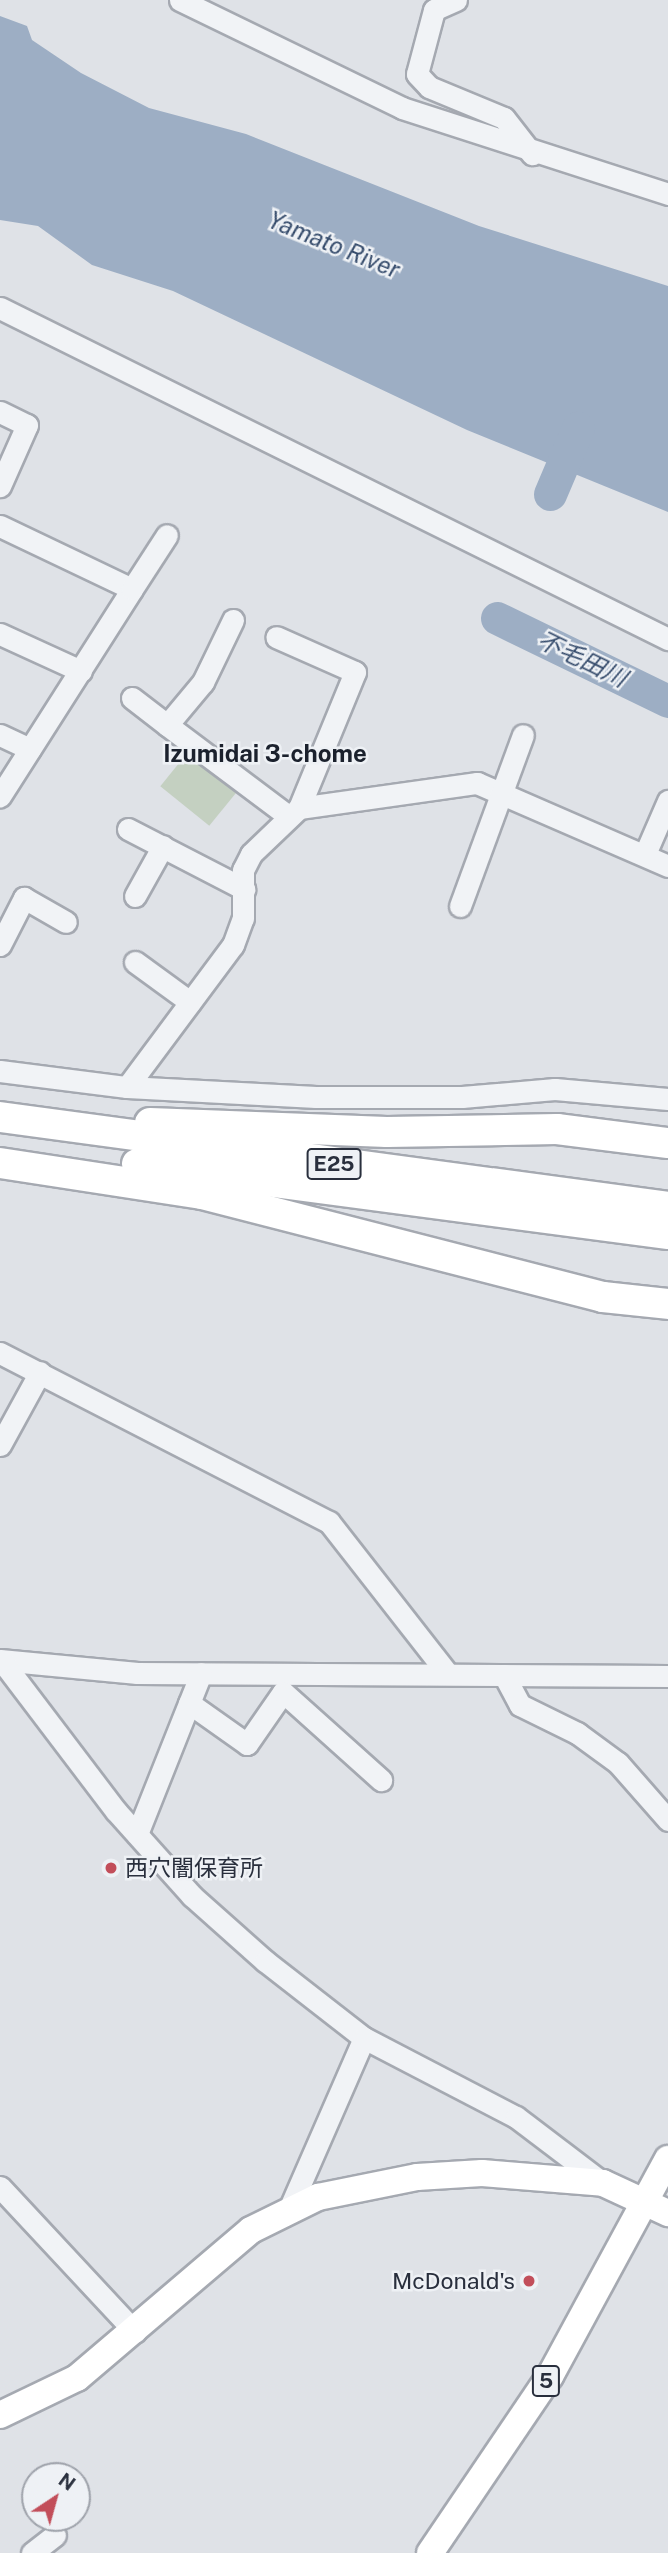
<!DOCTYPE html>
<html>
<head>
<meta charset="utf-8">
<style>
  body { margin:0 }
  #map { position:relative; width:668px; height:2553px; overflow:hidden; background:#dfe2e7; font-family:"Public Sans","Noto Sans JP",sans-serif }
  div>[style] { position:absolute }
  [style*='--x'] { left:calc(var(--x)*1px); top:calc(var(--y)*1px); width:calc(var(--w)*1px); rotate:calc(var(--a)*1deg) }
  .green>* { inset:0; background:#c4d0c1; transform-origin:0 0 }
  .water>* { inset:0; background:#9daec4 }
  .river>* { height:33px; margin:-16.5px; padding:0 16.5px; transform-origin:16.5px; border-radius:16.5px; background:#9daec4 }
  .roads { filter:drop-shadow(2px 0 #a5a9b1) drop-shadow(-2px 0 #a5a9b1) drop-shadow(0 2px #a5a9b1) drop-shadow(0 -2px #a5a9b1) }
  .minor>* { height:21px; margin:-10.5px; padding:0 10.5px; transform-origin:10.5px; border-radius:10.5px; background:#f1f3f6 }
  .major>* { height:26px; margin:-13px; padding:0 13px; transform-origin:13px; border-radius:13px; background:#fff }
  .highway>* { height:30px; margin:-15px; padding:0 15px; transform-origin:15px; border-radius:15px; background:#fff }
  .dots>* { width:19px; height:19px; translate:-50% -50%; box-sizing:border-box; border:4px solid #eef1f5; border-radius:50% }
  span { translate:-50% -50%; white-space:nowrap; text-align:center; line-height:1.15; -webkit-text-stroke:5px #eef1f5; paint-order:stroke }
  .shield-label span { padding:2px 5px; background:#eef1f5; border:2px solid; border-radius:5px; -webkit-text-stroke-width:0 }
  .shield-label { font-size:21px; color:#292f3d; font-weight:700 }
  .poi-label { font-size:23px; color:#292f3d }
  .left { translate:0 -50%; text-align:left }
  .right { translate:-100% -50%; text-align:right }
  .water-label { font-size:24px; color:#374d6d; font-style:italic }
  .neighbourhood-label { font-size:24px; color:#1b212d; font-weight:700 }
  .north { position:absolute; left:21px; top:2462px; width:70px; height:70px; box-sizing:border-box; background:#eef1f5; border:2px solid #9fa3ab; border-radius:50%; rotate:36deg; font-size:19px; font-weight:700; line-height:28px; text-align:center; color:#292f3d }
  .north::after { content:''; display:block; margin:auto; width:24px; height:32px; background:#c24e5a; clip-path:polygon(50% 0,100% 100%,50% 72%,0 100%) }
</style>
</head>
<body>
<div id="map">
  <div class="green">
    <div style="left:188px;top:752px;width:63px;height:44px;rotate:39deg"></div>
  </div>
  <div class="water">
    <div style="clip-path:polygon(0 16px,27px 26px,32px 40px,81px 73px,149px 108px,246px 134px,479px 226px,668px 286px,668px 512px,467px 430px,173px 291px,92px 265px,38px 226px,0 220px)"></div>
  </div>
  <div class="river">
    <div style="--x:550;--y:494;--w:72;--a:-67"></div>
    <div style="--x:497;--y:618;--w:190;--a:25.9"></div>
  </div>
  <div class="roads">
    <div class="minor">
      <div style="--x:180;--y:0;--w:247;--a:25.9"></div>
      <div style="--x:402;--y:108;--w:280;--a:17.9"></div>
      <div style="--x:456;--y:0;--w:24;--a:156"></div>
      <div style="--x:434;--y:10;--w:66;--a:104.9"></div>
      <div style="--x:417;--y:74;--w:18;--a:47"></div>
      <div style="--x:429;--y:87;--w:81;--a:22.5"></div>
      <div style="--x:504;--y:118;--w:46;--a:52.1"></div>
      <div style="--x:0;--y:308;--w:746;--a:26.36"></div>
      <div style="--x:0;--y:412;--w:30;--a:26"></div>
      <div style="--x:27;--y:425;--w:67;--a:113.9"></div>
      <div style="--x:0;--y:526;--w:146;--a:25.5"></div>
      <div style="--x:132;--y:589;--w:246;--a:122.5"></div>
      <div style="--x:132;--y:589;--w:64;--a:-57.1"></div>
      <div style="--x:233;--y:620;--w:69;--a:115.8"></div>
      <div style="--x:203;--y:682;--w:56;--a:129.9"></div>
      <div style="--x:167;--y:725;--w:151;--a:36.9"></div>
      <div style="--x:0;--y:634;--w:89;--a:24.6"></div>
      <div style="--x:132;--y:698;--w:44;--a:37.6"></div>
      <div style="--x:0;--y:735;--w:33;--a:25"></div>
      <div style="--x:299;--y:808;--w:180;--a:-8"></div>
      <div style="--x:477;--y:783;--w:208;--a:23.5"></div>
      <div style="--x:128;--y:829;--w:131;--a:27.3"></div>
      <div style="--x:645;--y:854;--w:58;--a:-66.5"></div>
      <div style="--x:135;--y:896;--w:57;--a:-60.8"></div>
      <div style="--x:460;--y:906;--w:182;--a:-69.8"></div>
      <div style="--x:0;--y:945;--w:53;--a:-62.9"></div>
      <div style="--x:24;--y:898;--w:48;--a:29.7"></div>
      <div style="--x:135;--y:962;--w:68;--a:36"></div>
      <div style="--x:0;--y:1071;--w:128;--a:7.2"></div>
      <div style="--x:127;--y:1087;--w:189;--a:3"></div>
      <div style="--x:316;--y:1097;--w:146;--a:0"></div>
      <div style="--x:462;--y:1097;--w:93;--a:-4.9"></div>
      <div style="--x:555;--y:1089;--w:113;--a:5.1"></div>
      <div style="--x:127;--y:1087;--w:177;--a:-53.3"></div>
      <div style="--x:233;--y:945;--w:29;--a:-70"></div>
      <div style="--x:243;--y:918;--w:48;--a:-90"></div>
      <div style="--x:243;--y:870;--w:18;--a:-63"></div>
      <div style="--x:251;--y:854;--w:66;--a:-43.8"></div>
      <div style="--x:299;--y:808;--w:147;--a:-67.6"></div>
      <div style="--x:355;--y:672;--w:86;--a:-156.1"></div>
      <div style="--x:0;--y:1353;--w:370;--a:27.2"></div>
      <div style="--x:329;--y:1522;--w:192;--a:52"></div>
      <div style="--x:0;--y:1445;--w:83;--a:-61.3"></div>
      <div style="--x:0;--y:1660;--w:138;--a:5.4"></div>
      <div style="--x:137;--y:1673;--w:531;--a:0.32"></div>
      <div style="--x:2;--y:1661;--w:188;--a:52.8"></div>
      <div style="--x:116;--y:1811;--w:114;--a:48.2"></div>
      <div style="--x:192;--y:1896;--w:98;--a:41.7"></div>
      <div style="--x:265;--y:1961;--w:125;--a:37.9"></div>
      <div style="--x:364;--y:2038;--w:171;--a:27.5"></div>
      <div style="--x:516;--y:2117;--w:109;--a:37.2"></div>
      <div style="--x:504;--y:1675;--w:34;--a:62"></div>
      <div style="--x:520;--y:1705;--w:64;--a:26.2"></div>
      <div style="--x:577;--y:1733;--w:51;--a:36.2"></div>
      <div style="--x:618;--y:1763;--w:76;--a:48.7"></div>
      <div style="--x:189;--y:1703;--w:71;--a:35.3"></div>
      <div style="--x:247;--y:1744;--w:63;--a:-55.3"></div>
      <div style="--x:283;--y:1692;--w:132;--a:41.9"></div>
      <div style="--x:137;--y:1834;--w:173;--a:-68.3"></div>
      <div style="--x:0;--y:2187;--w:198;--a:47"></div>
      <div style="--x:291;--y:2205;--w:182;--a:-66.4"></div>
      <div style="--x:32;--y:2553;--w:29;--a:-38"></div>
    </div>
    <div class="major">
      <div style="--x:0;--y:2415;--w:85;--a:-25.7"></div>
      <div style="--x:77;--y:2378;--w:228;--a:-40.4"></div>
      <div style="--x:251;--y:2230;--w:75;--a:-26.2"></div>
      <div style="--x:318;--y:2197;--w:101;--a:-11.4"></div>
      <div style="--x:417;--y:2177;--w:65;--a:-3.5"></div>
      <div style="--x:482;--y:2173;--w:121;--a:4.7"></div>
      <div style="--x:603;--y:2183;--w:72;--a:24.8"></div>
      <div style="--x:430;--y:2553;--w:214;--a:-55.9"></div>
      <div style="--x:550;--y:2376;--w:247;--a:-61.5"></div>
    </div>
    <div class="highway">
      <div style="--x:0;--y:1117;--w:674;--a:7.67"></div>
      <div style="--x:150;--y:1123;--w:237;--a:2.2"></div>
      <div style="--x:387;--y:1132;--w:170;--a:-1"></div>
      <div style="--x:557;--y:1129;--w:112;--a:7.2"></div>
      <div style="--x:0;--y:1163;--w:204;--a:8.7"></div>
      <div style="--x:202;--y:1194;--w:414;--a:14.4"></div>
      <div style="--x:603;--y:1297;--w:65;--a:6.1"></div>
      <div style="--x:137;--y:1164;--w:536;--a:7.51"></div>
    </div>
  </div>
  <div class="dots">
    <div style="left:111px;top:1868px;background:#c24e5a"></div>
    <div style="left:529px;top:2281px;background:#c24e5a"></div>
  </div>
  <div class="shield-label">
    <span style="left:334px;top:1164px">E25</span>
    <span style="left:546px;top:2381px">5</span>
  </div>
  <div class="poi-label">
    <span class="left" style="left:125px;top:1868px">西穴闇保育所</span>
    <span class="right" style="left:515px;top:2281px">McDonald's</span>
  </div>
  <div class="water-label">
    <span style="left:334px;top:245px;rotate:22deg">Yamato River</span>
    <span style="left:582px;top:659px;rotate:26deg">不毛田川</span>
  </div>
  <div class="neighbourhood-label">
    <span style="left:265px;top:754px">Izumidai 3-chome</span>
  </div>
  <div class="north">N</div>
</div>
</body>
</html>
